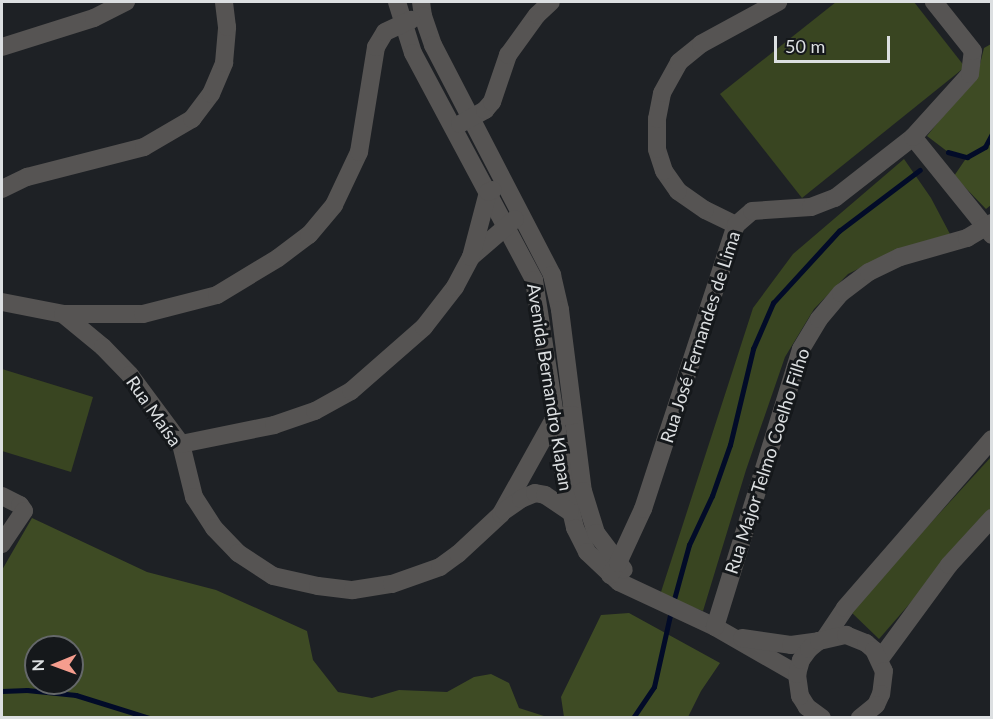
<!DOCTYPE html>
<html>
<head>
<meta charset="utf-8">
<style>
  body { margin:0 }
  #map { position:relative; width:993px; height:719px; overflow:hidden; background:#1e2125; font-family:Lato,sans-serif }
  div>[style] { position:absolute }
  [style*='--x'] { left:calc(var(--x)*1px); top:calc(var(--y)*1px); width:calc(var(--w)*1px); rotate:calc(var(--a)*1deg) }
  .green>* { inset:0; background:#394521 }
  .forest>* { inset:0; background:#3e4b24 }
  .stream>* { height:4.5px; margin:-2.25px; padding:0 2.25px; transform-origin:2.25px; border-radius:2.25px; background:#020b28 }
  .minor>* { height:18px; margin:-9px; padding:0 9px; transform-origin:9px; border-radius:9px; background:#565453 }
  span { translate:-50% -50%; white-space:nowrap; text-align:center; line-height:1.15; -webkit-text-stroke:6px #15181b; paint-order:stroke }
  .street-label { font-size:18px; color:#dcdfe1 }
  .frame { position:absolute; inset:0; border:3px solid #dcdfe1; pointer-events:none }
  .north { position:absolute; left:24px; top:635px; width:60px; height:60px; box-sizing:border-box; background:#15181b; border:2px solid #65686a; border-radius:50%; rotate:269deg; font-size:16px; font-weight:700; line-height:24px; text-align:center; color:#dcdfe1 }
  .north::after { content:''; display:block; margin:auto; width:21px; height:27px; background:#f59d8e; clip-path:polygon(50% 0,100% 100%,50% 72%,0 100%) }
  .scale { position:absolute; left:774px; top:36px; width:116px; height:27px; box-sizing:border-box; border:3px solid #dcdfe1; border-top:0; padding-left:8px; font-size:18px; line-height:21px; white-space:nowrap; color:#dcdfe1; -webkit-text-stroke:4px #15181b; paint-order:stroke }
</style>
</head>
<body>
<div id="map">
  <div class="green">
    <div style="clip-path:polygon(836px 2px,914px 2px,965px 67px,802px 198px,720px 94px)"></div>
    <div style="clip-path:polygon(904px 159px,931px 198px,950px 234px,890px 253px,848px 274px,814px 309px,785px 357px,746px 470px,703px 611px,660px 595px,753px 308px,793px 254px)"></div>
    <div style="clip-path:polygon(2px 369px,93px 397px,71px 472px,2px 451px)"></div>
    <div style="clip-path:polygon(991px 457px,991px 510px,879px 639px,850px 611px)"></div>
  </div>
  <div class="forest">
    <div style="clip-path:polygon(991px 44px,991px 205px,986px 209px,954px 176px,967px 157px,948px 152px,927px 136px,978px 72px,984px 48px)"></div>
    <div style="clip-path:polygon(evenodd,32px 518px,147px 572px,216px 590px,307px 631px,313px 660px,338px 692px,372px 698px,399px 690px,447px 692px,474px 677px,491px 674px,509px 683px,519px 708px,547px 717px,2px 717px,2px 570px,32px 518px,36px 647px,72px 647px,72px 683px,36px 683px,36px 647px)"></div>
    <div style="clip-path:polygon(629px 613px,720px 663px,701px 691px,688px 717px,564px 717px,561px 697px,601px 615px)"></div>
  </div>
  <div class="stream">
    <div style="--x:948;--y:152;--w:20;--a:15"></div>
    <div style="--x:967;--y:157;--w:21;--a:-29"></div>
    <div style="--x:985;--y:147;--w:15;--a:-62"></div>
    <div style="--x:673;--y:603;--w:60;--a:-74.6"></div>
    <div style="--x:689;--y:545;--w:54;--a:-64.9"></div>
    <div style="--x:712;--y:496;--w:54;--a:-70.6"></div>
    <div style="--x:730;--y:445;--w:99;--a:-76.5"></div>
    <div style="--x:753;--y:349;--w:50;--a:-66.5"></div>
    <div style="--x:773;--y:303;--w:98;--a:-47.5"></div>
    <div style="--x:839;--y:231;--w:101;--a:-37"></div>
    <div style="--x:2;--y:691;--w:25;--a:-2"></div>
    <div style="--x:27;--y:690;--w:49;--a:5.8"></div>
    <div style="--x:76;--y:695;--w:77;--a:17.3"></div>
    <div style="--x:633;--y:718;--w:37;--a:-56"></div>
    <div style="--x:654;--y:687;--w:78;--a:-77.4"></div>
  </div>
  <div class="minor">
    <div style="--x:397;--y:2;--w:53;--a:72.6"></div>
    <div style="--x:413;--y:53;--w:257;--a:61.9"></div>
    <div style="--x:534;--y:280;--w:216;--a:81.2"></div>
    <div style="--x:567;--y:493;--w:36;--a:77"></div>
    <div style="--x:575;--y:528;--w:27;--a:63"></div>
    <div style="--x:587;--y:552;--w:44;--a:43.2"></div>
    <div style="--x:619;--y:582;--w:106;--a:25.1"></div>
    <div style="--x:715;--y:627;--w:95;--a:29.8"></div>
    <div style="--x:421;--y:2;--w:14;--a:82"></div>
    <div style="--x:423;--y:16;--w:31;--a:71"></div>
    <div style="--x:433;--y:45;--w:259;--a:62.6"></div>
    <div style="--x:552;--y:275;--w:36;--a:77"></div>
    <div style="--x:560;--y:310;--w:182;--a:82.8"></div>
    <div style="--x:583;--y:491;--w:44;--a:72.8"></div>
    <div style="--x:596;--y:533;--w:46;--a:52.9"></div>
    <div style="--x:2;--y:47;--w:96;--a:-17.5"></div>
    <div style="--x:94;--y:18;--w:36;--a:-27"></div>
    <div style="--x:460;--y:124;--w:29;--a:-29"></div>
    <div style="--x:485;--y:110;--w:11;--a:-49"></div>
    <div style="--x:492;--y:102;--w:50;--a:-71.2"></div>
    <div style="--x:508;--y:55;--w:49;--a:-54.1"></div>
    <div style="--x:537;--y:15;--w:19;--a:-43"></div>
    <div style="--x:913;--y:137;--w:126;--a:51.1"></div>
    <div style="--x:2;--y:189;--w:28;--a:-26"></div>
    <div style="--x:27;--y:177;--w:121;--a:-14.4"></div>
    <div style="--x:144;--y:147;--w:56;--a:-30.3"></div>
    <div style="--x:192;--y:119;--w:31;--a:-53"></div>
    <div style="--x:211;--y:94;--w:34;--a:-67"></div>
    <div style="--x:224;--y:63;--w:36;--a:-85"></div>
    <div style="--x:227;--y:27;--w:25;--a:-97"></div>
    <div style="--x:736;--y:225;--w:34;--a:-154"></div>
    <div style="--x:705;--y:210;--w:33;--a:-145"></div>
    <div style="--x:678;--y:191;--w:24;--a:-125"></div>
    <div style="--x:664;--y:171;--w:23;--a:-108"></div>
    <div style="--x:657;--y:149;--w:30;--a:-90"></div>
    <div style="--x:657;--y:119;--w:26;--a:-79"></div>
    <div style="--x:662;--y:93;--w:35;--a:-61"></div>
    <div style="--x:679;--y:62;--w:28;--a:-39"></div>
    <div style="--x:701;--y:44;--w:88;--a:-28.6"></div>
    <div style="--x:471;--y:257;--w:58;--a:-40.8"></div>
    <div style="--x:2;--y:302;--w:62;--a:11.1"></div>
    <div style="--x:63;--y:314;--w:52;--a:39.5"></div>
    <div style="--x:103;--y:347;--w:39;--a:46"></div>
    <div style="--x:130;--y:375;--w:86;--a:53.5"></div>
    <div style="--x:181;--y:444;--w:55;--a:76.2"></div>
    <div style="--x:194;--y:497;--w:37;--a:57"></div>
    <div style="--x:214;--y:528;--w:35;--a:46"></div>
    <div style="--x:238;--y:553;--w:42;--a:33.3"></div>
    <div style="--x:273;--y:576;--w:46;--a:12.5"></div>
    <div style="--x:318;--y:586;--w:35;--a:7"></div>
    <div style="--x:353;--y:590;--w:39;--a:-9"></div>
    <div style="--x:392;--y:584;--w:51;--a:-19.5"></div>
    <div style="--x:440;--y:567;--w:22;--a:-36"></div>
    <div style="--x:458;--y:554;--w:59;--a:-42.9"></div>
    <div style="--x:501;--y:514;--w:111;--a:-60.9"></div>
    <div style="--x:555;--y:417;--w:18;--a:-6"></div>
    <div style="--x:63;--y:314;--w:80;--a:0"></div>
    <div style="--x:143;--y:314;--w:76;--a:-14.4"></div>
    <div style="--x:217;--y:295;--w:71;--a:-31.2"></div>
    <div style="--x:278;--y:258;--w:39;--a:-37"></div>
    <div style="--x:309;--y:235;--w:39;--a:-50"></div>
    <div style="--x:334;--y:205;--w:59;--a:-64.7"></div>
    <div style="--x:359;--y:152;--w:106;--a:-80.8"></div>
    <div style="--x:376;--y:47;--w:17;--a:-59"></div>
    <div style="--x:385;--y:32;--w:29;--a:-25"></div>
    <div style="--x:181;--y:444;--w:95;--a:-11.5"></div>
    <div style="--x:274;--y:425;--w:43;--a:-18.9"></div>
    <div style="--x:315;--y:411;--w:41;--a:-29.1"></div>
    <div style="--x:351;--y:391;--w:97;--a:-41.2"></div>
    <div style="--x:424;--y:327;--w:51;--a:-52.2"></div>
    <div style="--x:455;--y:287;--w:34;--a:-62"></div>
    <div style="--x:471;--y:257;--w:67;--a:-75.3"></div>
    <div style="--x:488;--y:192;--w:5;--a:-22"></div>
    <div style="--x:2;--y:496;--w:20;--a:27"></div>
    <div style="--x:20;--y:505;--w:7;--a:56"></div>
    <div style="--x:24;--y:511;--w:40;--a:124"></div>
    <div style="--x:504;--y:511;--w:21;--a:-35"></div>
    <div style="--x:521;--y:499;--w:15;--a:-23"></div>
    <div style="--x:535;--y:493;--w:10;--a:11"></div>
    <div style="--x:545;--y:495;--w:30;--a:34"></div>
    <div style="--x:610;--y:575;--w:14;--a:-56"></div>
    <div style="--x:618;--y:563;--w:60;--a:-65.2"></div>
    <div style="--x:643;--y:509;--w:299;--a:-71.9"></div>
    <div style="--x:736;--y:225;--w:21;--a:-41"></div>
    <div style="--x:752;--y:211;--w:59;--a:-3.9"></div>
    <div style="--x:811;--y:207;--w:26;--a:-21"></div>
    <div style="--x:835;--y:198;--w:99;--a:-38"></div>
    <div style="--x:913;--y:137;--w:85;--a:-47.9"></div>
    <div style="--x:970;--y:74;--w:23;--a:-83"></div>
    <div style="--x:973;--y:51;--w:63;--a:-128.5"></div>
    <div style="--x:715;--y:627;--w:291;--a:-72.8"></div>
    <div style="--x:801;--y:349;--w:35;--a:-59"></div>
    <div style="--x:819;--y:319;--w:34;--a:-50"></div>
    <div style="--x:841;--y:293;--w:35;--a:-37"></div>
    <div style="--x:869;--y:272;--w:34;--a:-26"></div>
    <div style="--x:900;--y:257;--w:70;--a:-15.8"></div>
    <div style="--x:967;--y:238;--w:29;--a:-31"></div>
    <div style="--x:742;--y:638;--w:49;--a:8.1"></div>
    <div style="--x:791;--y:645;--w:28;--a:-8"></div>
    <div style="--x:825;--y:638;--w:36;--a:-56"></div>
    <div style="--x:845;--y:608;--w:224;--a:-49"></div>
    <div style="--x:880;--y:659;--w:117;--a:-53.7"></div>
    <div style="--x:949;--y:565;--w:64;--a:-47.5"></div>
    <div style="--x:822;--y:718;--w:19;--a:-144"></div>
    <div style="--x:807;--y:707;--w:13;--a:-122"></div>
    <div style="--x:800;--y:696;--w:22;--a:-98"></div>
    <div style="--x:797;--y:674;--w:15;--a:-74"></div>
    <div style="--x:801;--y:660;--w:14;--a:-54"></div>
    <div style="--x:809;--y:649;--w:13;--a:-39"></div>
    <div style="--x:819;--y:641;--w:28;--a:-13"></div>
    <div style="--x:846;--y:635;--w:22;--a:22"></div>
    <div style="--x:866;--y:643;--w:11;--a:41"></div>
    <div style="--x:874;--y:650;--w:23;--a:65"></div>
    <div style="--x:884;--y:671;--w:23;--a:97"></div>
    <div style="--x:881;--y:694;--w:12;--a:114"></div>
    <div style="--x:876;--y:705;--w:21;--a:141"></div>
  </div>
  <div class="street-label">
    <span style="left:700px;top:337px;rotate:-72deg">Rua José Fernandes de Lima</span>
    <span style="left:550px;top:387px;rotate:81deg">Avenida Bernandro Klapan</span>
    <span style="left:154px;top:411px;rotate:55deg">Rua Maísa</span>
    <span style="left:767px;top:461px;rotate:-72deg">Rua Major Telmo Coelho Filho</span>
  </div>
  <div class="frame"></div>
  <div class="north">N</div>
  <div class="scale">50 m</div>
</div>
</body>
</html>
